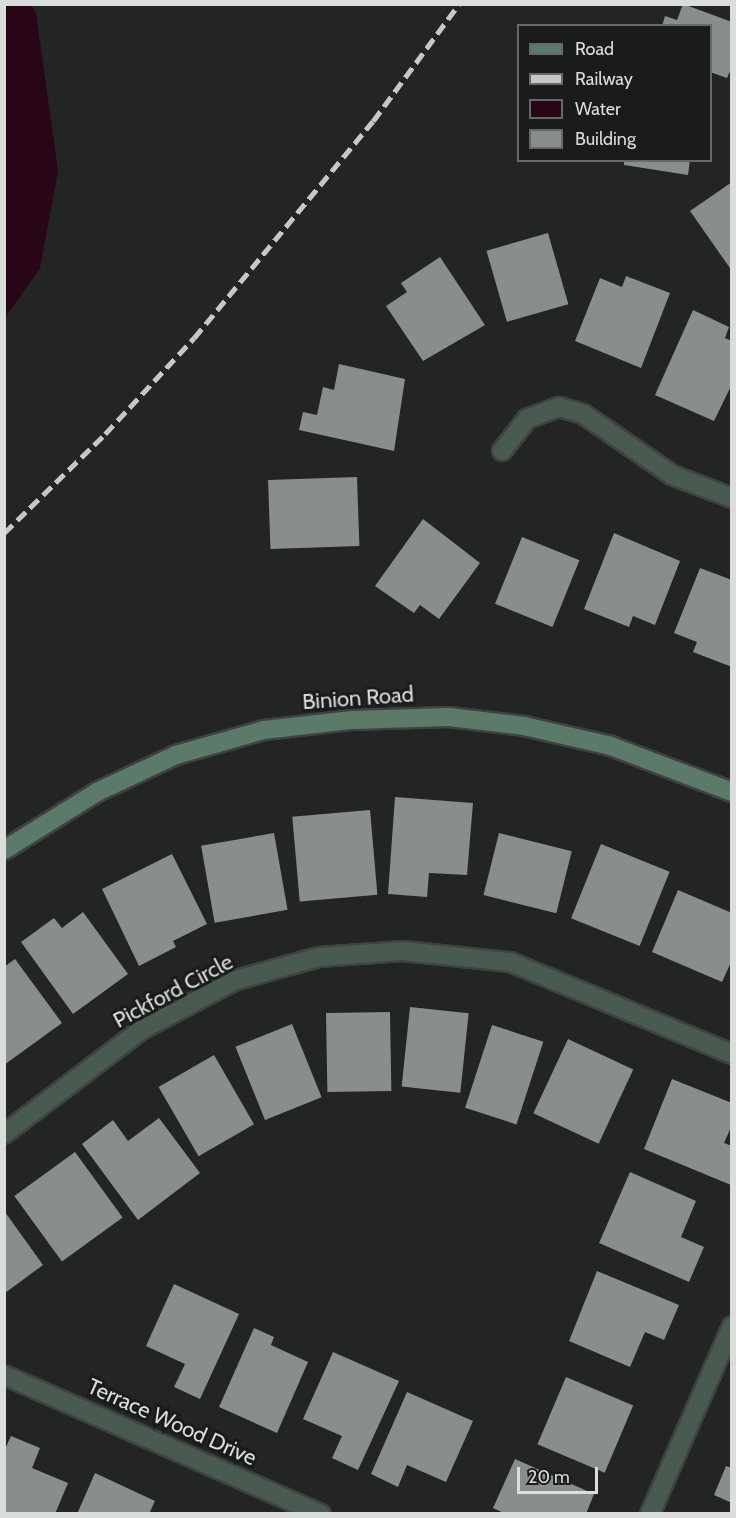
<!DOCTYPE html>
<html>
<head>
<meta charset="utf-8">
<style>
  body { margin:0 }
  #map { position:relative; width:736px; height:1518px; overflow:hidden; background:#232524; font-family:Cabin,sans-serif }
  div>[style] { position:absolute }
  [style*='--x'] { left:calc(var(--x)*1px); top:calc(var(--y)*1px); width:calc(var(--w)*1px); rotate:calc(var(--a)*1deg) }
  .water>* { inset:0; background:#280618 }
  .building>* { inset:0; background:#898d8b; transform-origin:0 0 }
  .roads { filter:drop-shadow(2px 0 #404241) drop-shadow(-2px 0 #404241) drop-shadow(0 2px #404241) drop-shadow(0 -2px #404241) }
  .street>* { height:18px; margin:-9px; padding:0 9px; transform-origin:9px; border-radius:9px; background:#495b51 }
  .secondary>* { height:18px; margin:-9px; padding:0 9px; transform-origin:9px; border-radius:9px; background:#5c7a6a }
  .rail>* { height:4.5px; margin-top:-2.25px; transform-origin:0; background:repeating-linear-gradient(90deg,#c6c8c7 0 12px,transparent 0 18px) }
  span { translate:-50% -50%; white-space:nowrap; text-align:center; line-height:1.15; -webkit-text-stroke:6px #191c1b; paint-order:stroke }
  .street-label { font-size:22px; color:#dbdddc }
  .frame { position:absolute; inset:0; border:6px solid #dbdddc; pointer-events:none }
  .legend { position:absolute; left:517px; top:24px; width:195px; height:138px; box-sizing:border-box; background:#191c1b; border:2px solid #676968; margin:0; padding:8px 10px; list-style:none; font-size:18px; color:#dbdddc }
  .legend li { display:flex; align-items:center; gap:12px; height:30px }
  .legend b { width:30px; border:2px solid #676968 }
  .scale { position:absolute; left:517px; top:1467px; width:81px; height:27px; box-sizing:border-box; border:3px solid #dbdddc; border-top:0; padding-left:8px; font-size:18px; line-height:21px; white-space:nowrap; color:#dbdddc; -webkit-text-stroke:4px #191c1b; paint-order:stroke }
</style>
</head>
<body>
<div id="map">
  <div class="water">
    <div style="clip-path:polygon(5px 4px,31px 5px,36px 13px,58px 171px,40px 268px,5px 318px)"></div>
  </div>
  <div class="building">
    <div style="clip-path:polygon(683px 4px,732px 22px,732px 67px,727px 78px,710px 72px,710px 26px,662px 26px,665px 16px,677px 20px)"></div>
    <div style="clip-path:polygon(624px 160px,690px 160px,688px 175px,624px 165px)"></div>
    <div style="clip-path:polygon(732px 182px,732px 271px,690px 211px)"></div>
    <div style="left:548px;top:233px;width:74px;height:64px;rotate:74deg"></div>
    <div style="clip-path:polygon(440px 257px,485px 325px,423px 361px,386px 306px,407px 292px,401px 283px)"></div>
    <div style="clip-path:polygon(626px 276px,670px 293px,641px 368px,575px 341px,600px 278px,622px 287px)"></div>
    <div style="clip-path:polygon(693px 310px,729px 327px,725px 338px,732px 341px,732px 384px,714px 421px,655px 395px)"></div>
    <div style="clip-path:polygon(339px 364px,405px 379px,394px 451px,299px 430px,303px 412px,317px 415px,323px 387px,334px 390px)"></div>
    <div style="left:357px;top:477px;width:69px;height:89px;rotate:88deg"></div>
    <div style="clip-path:polygon(423px 519px,480px 563px,439px 619px,420px 605px,414px 613px,375px 586px)"></div>
    <div style="clip-path:polygon(614px 533px,680px 561px,655px 625px,633px 616px,629px 627px,584px 609px)"></div>
    <div style="left:522px;top:537px;width:62px;height:72px;rotate:22deg"></div>
    <div style="clip-path:polygon(700px 568px,732px 580px,732px 667px,693px 652px,697px 642px,674px 633px)"></div>
    <div style="clip-path:polygon(395px 797px,473px 803px,467px 875px,429px 873px,427px 897px,388px 894px)"></div>
    <div style="left:370px;top:810px;width:85px;height:78px;rotate:85deg"></div>
    <div style="left:274px;top:833px;width:78px;height:74px;rotate:80deg"></div>
    <div style="left:499px;top:833px;width:75px;height:64px;rotate:14deg"></div>
    <div style="left:601px;top:844px;width:74px;height:80px;rotate:22deg"></div>
    <div style="clip-path:polygon(172px 854px,207px 924px,173px 941px,176px 947px,139px 966px,102px 889px)"></div>
    <div style="clip-path:polygon(678px 890px,732px 913px,732px 960px,722px 982px,652px 952px)"></div>
    <div style="clip-path:polygon(83px 912px,128px 974px,73px 1014px,21px 942px,54px 918px,62px 928px)"></div>
    <div style="clip-path:polygon(15px 959px,62px 1023px,4px 1065px,4px 967px)"></div>
    <div style="left:410px;top:1007px;width:59px;height:80px;rotate:6deg"></div>
    <div style="left:390px;top:1012px;width:79px;height:64px;rotate:89deg"></div>
    <div style="left:292px;top:1024px;width:79px;height:61px;rotate:68deg"></div>
    <div style="left:492px;top:1025px;width:54px;height:87px;rotate:18deg"></div>
    <div style="left:568px;top:1039px;width:72px;height:82px;rotate:25deg"></div>
    <div style="left:214px;top:1055px;width:80px;height:64px;rotate:60deg"></div>
    <div style="clip-path:polygon(672px 1079px,732px 1103px,732px 1125px,724px 1143px,732px 1146px,731px 1185px,644px 1149px)"></div>
    <div style="clip-path:polygon(159px 1118px,200px 1173px,138px 1220px,82px 1144px,113px 1120px,128px 1141px)"></div>
    <div style="left:75px;top:1152px;width:81px;height:75px;rotate:54deg"></div>
    <div style="clip-path:polygon(630px 1172px,696px 1201px,681px 1237px,704px 1247px,689px 1282px,599px 1243px)"></div>
    <div style="clip-path:polygon(5px 1212px,43px 1265px,5px 1293px)"></div>
    <div style="clip-path:polygon(597px 1271px,679px 1305px,664px 1340px,645px 1332px,630px 1367px,569px 1341px)"></div>
    <div style="clip-path:polygon(174px 1284px,239px 1314px,200px 1399px,174px 1387px,185px 1364px,146px 1346px)"></div>
    <div style="clip-path:polygon(254px 1328px,274px 1337px,271px 1345px,308px 1362px,277px 1433px,219px 1407px)"></div>
    <div style="clip-path:polygon(333px 1352px,399px 1381px,358px 1470px,332px 1458px,342px 1436px,303px 1419px)"></div>
    <div style="left:566px;top:1377px;width:73px;height:73px;rotate:23deg"></div>
    <div style="clip-path:polygon(407px 1392px,473px 1421px,446px 1482px,407px 1465px,398px 1487px,371px 1474px)"></div>
    <div style="clip-path:polygon(11px 1436px,40px 1448px,32px 1468px,68px 1483px,55px 1514px,4px 1514px,4px 1451px)"></div>
    <div style="clip-path:polygon(515px 1459px,594px 1494px,586px 1514px,506px 1514px,493px 1508px)"></div>
    <div style="clip-path:polygon(726px 1466px,732px 1468px,732px 1503px,714px 1495px)"></div>
    <div style="clip-path:polygon(95px 1473px,155px 1501px,149px 1514px,77px 1514px)"></div>
  </div>
  <div class="roads">
    <div class="street">
      <div style="--x:502;--y:451;--w:41;--a:-52"></div>
      <div style="--x:527;--y:419;--w:34;--a:-21"></div>
      <div style="--x:559;--y:407;--w:25;--a:16"></div>
      <div style="--x:583;--y:414;--w:108;--a:34.4"></div>
      <div style="--x:672;--y:475;--w:64;--a:21"></div>
      <div style="--x:4;--y:1134;--w:172;--a:-37.2"></div>
      <div style="--x:141;--y:1030;--w:107;--a:-27.8"></div>
      <div style="--x:236;--y:980;--w:86;--a:-15.5"></div>
      <div style="--x:319;--y:957;--w:84;--a:-4.1"></div>
      <div style="--x:403;--y:951;--w:108;--a:5.9"></div>
      <div style="--x:510;--y:962;--w:240;--a:22.5"></div>
      <div style="--x:4;--y:1375;--w:346;--a:23.7"></div>
      <div style="--x:650;--y:1514;--w:205;--a:-66.4"></div>
    </div>
    <div class="secondary">
      <div style="--x:4;--y:850;--w:110;--a:-31.9"></div>
      <div style="--x:97;--y:792;--w:87;--a:-25.1"></div>
      <div style="--x:176;--y:755;--w:91;--a:-15.9"></div>
      <div style="--x:264;--y:730;--w:89;--a:-6.5"></div>
      <div style="--x:352;--y:720;--w:97;--a:-1.8"></div>
      <div style="--x:449;--y:717;--w:76;--a:6.8"></div>
      <div style="--x:524;--y:726;--w:89;--a:12.9"></div>
      <div style="--x:611;--y:746;--w:129;--a:20.8"></div>
    </div>
  </div>
  <div class="rail">
    <div style="--x:4;--y:533;--w:141;--a:-44.4"></div>
    <div style="--x:105;--y:434;--w:131;--a:-47.2"></div>
    <div style="--x:194;--y:338;--w:281;--a:-50.5"></div>
    <div style="--x:373;--y:121;--w:145;--a:-53.7"></div>
  </div>
  <div class="street-label">
    <span style="left:358px;top:698px;rotate:-4deg">Binion Road</span>
    <span style="left:173px;top:991px;rotate:-28deg">Pickford Circle</span>
    <span style="left:172px;top:1422px;rotate:24deg">Terrace Wood Drive</span>
  </div>
  <div class="frame"></div>
  <ul class="legend">
  <li><b style="height:8px;background:#5c7a6a"></b>Road</li>
  <li><b style="height:8px;background:#c6c8c7"></b>Railway</li>
  <li><b style="height:16px;background:#280618"></b>Water</li>
  <li><b style="height:16px;background:#898d8b"></b>Building</li>
  </ul>
  <div class="scale">20 m</div>
</div>
</body>
</html>
